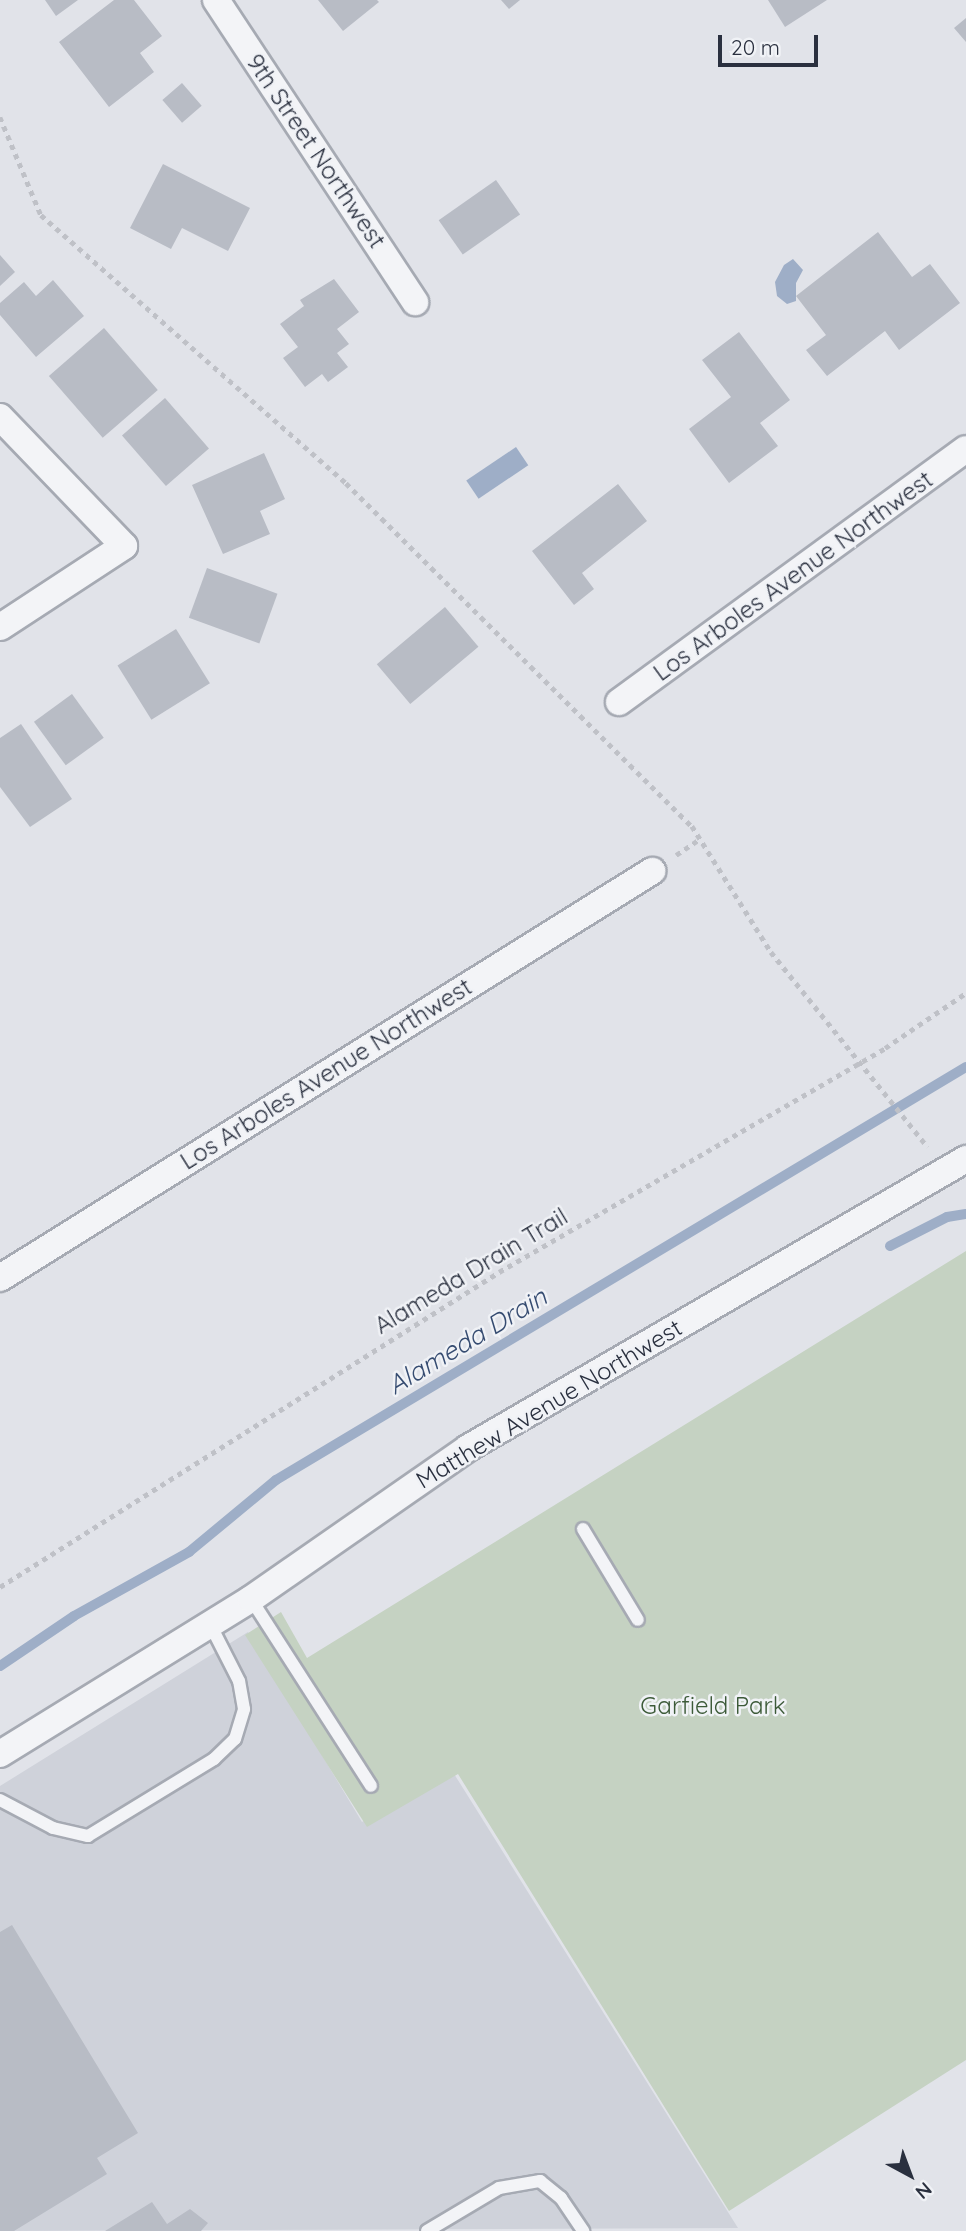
<!DOCTYPE html>
<html>
<head>
<meta charset="utf-8">
<style>
  body { margin:0 }
  #map { position:relative; width:966px; height:2231px; overflow:hidden; background:#e1e3e9; font-family:Quicksand,sans-serif }
  div>[style] { position:absolute }
  [style*='--x'] { left:calc(var(--x)*1px); top:calc(var(--y)*1px); width:calc(var(--w)*1px); rotate:calc(var(--a)*1deg) }
  .built>* { inset:0; background:#cfd2da }
  .green>* { inset:0; background:#c5d2c2 }
  .water>* { inset:0; background:#9eaec7; transform-origin:0 0 }
  .stream>* { height:10px; margin:-5px; padding:0 5px; transform-origin:5px; border-radius:5px; background:#9eaec7 }
  .building>* { inset:0; background:#b8bcc5; transform-origin:0 0 }
  .path>* { height:4.5px; margin-top:-2.25px; transform-origin:0; background:repeating-linear-gradient(90deg,#bfc1c7 0 5px,transparent 0 10px) }
  .roads { filter:drop-shadow(2px 0 #a6aab3) drop-shadow(-2px 0 #a6aab3) drop-shadow(0 2px #a6aab3) drop-shadow(0 -2px #a6aab3) }
  .service>* { height:12px; margin:-6px; padding:0 6px; transform-origin:6px; border-radius:6px; background:#f3f4f7 }
  .minor>* { height:26px; margin:-13px; padding:0 13px; transform-origin:13px; border-radius:13px; background:#f3f4f7 }
  span { translate:-50% -50%; white-space:nowrap; text-align:center; line-height:1.15; -webkit-text-stroke:5px #f0f2f6; paint-order:stroke }
  .street-label { font-size:24px; color:#2a303f }
  .park-label { font-size:24px; color:#3c5a38 }
  .water-label { font-size:26px; color:#364c71; font-style:italic }
  .north { position:absolute; left:875px; top:2140px; width:70px; height:70px; -webkit-text-stroke:5px #f0f2f6; paint-order:stroke; rotate:139deg; font-size:19px; font-weight:700; line-height:28px; text-align:center; color:#2a303f }
  .north::after { content:''; display:block; margin:auto; width:24px; height:32px; background:#2a303f; clip-path:polygon(50% 0,100% 100%,50% 72%,0 100%) }
  .scale { position:absolute; left:718px; top:35px; width:100px; height:32px; box-sizing:border-box; border:4px solid #2a303f; border-top:0; padding-left:9px; font-size:21px; line-height:24px; white-space:nowrap; color:#2a303f; -webkit-text-stroke:5px #f0f2f6; paint-order:stroke }
</style>
</head>
<body>
<div id="map">
  <div class="built">
    <div style="clip-path:polygon(248px 1632px,362px 1822px,451px 1769px,738px 2228px,0 2231px,0 1786px)"></div>
  </div>
  <div class="green">
    <div style="clip-path:polygon(966px 1251px,966px 2060px,729px 2211px,458px 1774px,367px 1827px,245px 1635px,281px 1612px,307px 1658px)"></div>
  </div>
  <div class="water">
    <div style="clip-path:polygon(793px 259px,803px 270px,796px 283px,796px 301px,787px 304px,777px 296px,775px 282px,784px 265px)"></div>
    <div style="left:516px;top:447px;width:22px;height:60px;rotate:56deg"></div>
  </div>
  <div class="stream">
    <div style="--x:890;--y:1246;--w:64;--a:-27"></div>
    <div style="--x:947;--y:1217;--w:19;--a:-9"></div>
    <div style="--x:0;--y:1666;--w:89;--a:-34"></div>
    <div style="--x:74;--y:1616;--w:132;--a:-29.1"></div>
    <div style="--x:189;--y:1552;--w:113;--a:-39.6"></div>
    <div style="--x:276;--y:1480;--w:804;--a:-30.9"></div>
  </div>
  <div class="building">
    <div style="clip-path:polygon(45px 0,78px 0,56px 16px)"></div>
    <div style="clip-path:polygon(114px 0,134px 0,162px 36px,140px 53px,154px 72px,109px 107px,59px 42px)"></div>
    <div style="clip-path:polygon(318px 0,377px 0,379px 2px,343px 31px)"></div>
    <div style="clip-path:polygon(501px 0,520px 0,509px 9px)"></div>
    <div style="clip-path:polygon(768px 0,827px 0,785px 27px)"></div>
    <div style="clip-path:polygon(966px 18px,966px 42px,954px 28px)"></div>
    <div style="left:182px;top:83px;width:30px;height:26px;rotate:49deg"></div>
    <div style="clip-path:polygon(163px 164px,250px 208px,228px 251px,182px 228px,171px 249px,130px 228px)"></div>
    <div style="left:496px;top:180px;width:42px;height:70px;rotate:55deg"></div>
    <div style="clip-path:polygon(878px 232px,912px 277px,930px 264px,960px 303px,899px 350px,885px 331px,827px 376px,806px 350px,826px 335px,796px 296px)"></div>
    <div style="clip-path:polygon(0 255px,15px 272px,0 286px)"></div>
    <div style="clip-path:polygon(334px 279px,359px 312px,337px 329px,349px 344px,337px 353px,348px 367px,328px 382px,322px 374px,305px 387px,283px 358px,298px 347px,280px 324px,304px 306px,300px 300px)"></div>
    <div style="clip-path:polygon(53px 280px,84px 316px,36px 357px,0 315px,0 303px,24px 282px,36px 296px)"></div>
    <div style="left:104px;top:328px;width:82px;height:73px;rotate:49deg"></div>
    <div style="clip-path:polygon(739px 332px,790px 400px,760px 423px,778px 446px,729px 483px,689px 429px,731px 397px,702px 360px)"></div>
    <div style="left:165px;top:398px;width:67px;height:57px;rotate:49deg"></div>
    <div style="clip-path:polygon(264px 453px,285px 499px,260px 511px,270px 534px,223px 554px,192px 485px)"></div>
    <div style="clip-path:polygon(618px 484px,647px 521px,582px 573px,594px 589px,574px 605px,532px 551px)"></div>
    <div style="left:207px;top:568px;width:75px;height:53px;rotate:20deg"></div>
    <div style="left:445px;top:607px;width:52px;height:89px;rotate:50deg"></div>
    <div style="left:176px;top:629px;width:64px;height:69px;rotate:58deg"></div>
    <div style="left:72px;top:694px;width:54px;height:47px;rotate:54deg"></div>
    <div style="clip-path:polygon(21px 724px,72px 799px,30px 827px,0 787px,0 738px)"></div>
    <div style="clip-path:polygon(12px 1925px,138px 2133px,97px 2158px,107px 2174px,14px 2231px,0 2231px,0 1932px)"></div>
    <div style="clip-path:polygon(152px 2202px,167px 2224px,190px 2209px,208px 2223px,201px 2231px,105px 2231px)"></div>
  </div>
  <div class="path">
    <div style="--x:0;--y:117;--w:106;--a:67.3"></div>
    <div style="--x:41;--y:215;--w:406;--a:41.3"></div>
    <div style="--x:346;--y:483;--w:487;--a:44.8"></div>
    <div style="--x:692;--y:826;--w:149;--a:57.9"></div>
    <div style="--x:771;--y:952;--w:250;--a:51.2"></div>
    <div style="--x:676;--y:855;--w:29;--a:-34"></div>
    <div style="--x:0;--y:1587;--w:590;--a:-32.26"></div>
    <div style="--x:499;--y:1272;--w:446;--a:-30.1"></div>
    <div style="--x:885;--y:1048;--w:98;--a:-34.2"></div>
  </div>
  <div class="roads">
    <div class="service">
      <div style="--x:583;--y:1529;--w:106;--a:58.9"></div>
      <div style="--x:251;--y:1599;--w:222;--a:57.3"></div>
      <div style="--x:0;--y:1800;--w:60;--a:27.8"></div>
      <div style="--x:53;--y:1828;--w:36;--a:13"></div>
      <div style="--x:88;--y:1836;--w:148;--a:-31.4"></div>
      <div style="--x:214;--y:1759;--w:29;--a:-44"></div>
      <div style="--x:235;--y:1739;--w:31;--a:-73"></div>
      <div style="--x:244;--y:1709;--w:28;--a:-100"></div>
      <div style="--x:239;--y:1681;--w:64;--a:-117"></div>
      <div style="--x:427;--y:2231;--w:84;--a:-30.8"></div>
      <div style="--x:499;--y:2188;--w:42;--a:-9.7"></div>
      <div style="--x:540;--y:2181;--w:27;--a:39"></div>
      <div style="--x:561;--y:2198;--w:40;--a:56"></div>
    </div>
    <div class="minor">
      <div style="--x:216;--y:0;--w:362;--a:56.6"></div>
      <div style="--x:0;--y:417;--w:179;--a:46.1"></div>
      <div style="--x:124;--y:546;--w:148;--a:146.8"></div>
      <div style="--x:619;--y:702;--w:429;--a:-36.1"></div>
      <div style="--x:0;--y:1278;--w:769;--a:-31.97"></div>
      <div style="--x:0;--y:1754;--w:295;--a:-31.7"></div>
      <div style="--x:251;--y:1599;--w:264;--a:-34.8"></div>
      <div style="--x:468;--y:1448;--w:576;--a:-30.13"></div>
    </div>
  </div>
  <div class="street-label">
    <span style="left:316px;top:151px;rotate:56deg">9th Street Northwest</span>
    <span style="left:793px;top:576px;rotate:-36deg">Los Arboles Avenue Northwest</span>
    <span style="left:326px;top:1074px;rotate:-32deg">Los Arboles Avenue Northwest</span>
    <span style="left:471px;top:1271px;rotate:-31deg">Alameda Drain Trail</span>
    <span style="left:549px;top:1404px;rotate:-31deg">Matthew Avenue Northwest</span>
  </div>
  <div class="park-label">
    <span style="left:713px;top:1706px">Garfield Park</span>
  </div>
  <div class="water-label">
    <span style="left:467px;top:1341px;rotate:-31deg">Alameda Drain</span>
  </div>
  <div class="north">N</div>
  <div class="scale">20 m</div>
</div>
</body>
</html>
